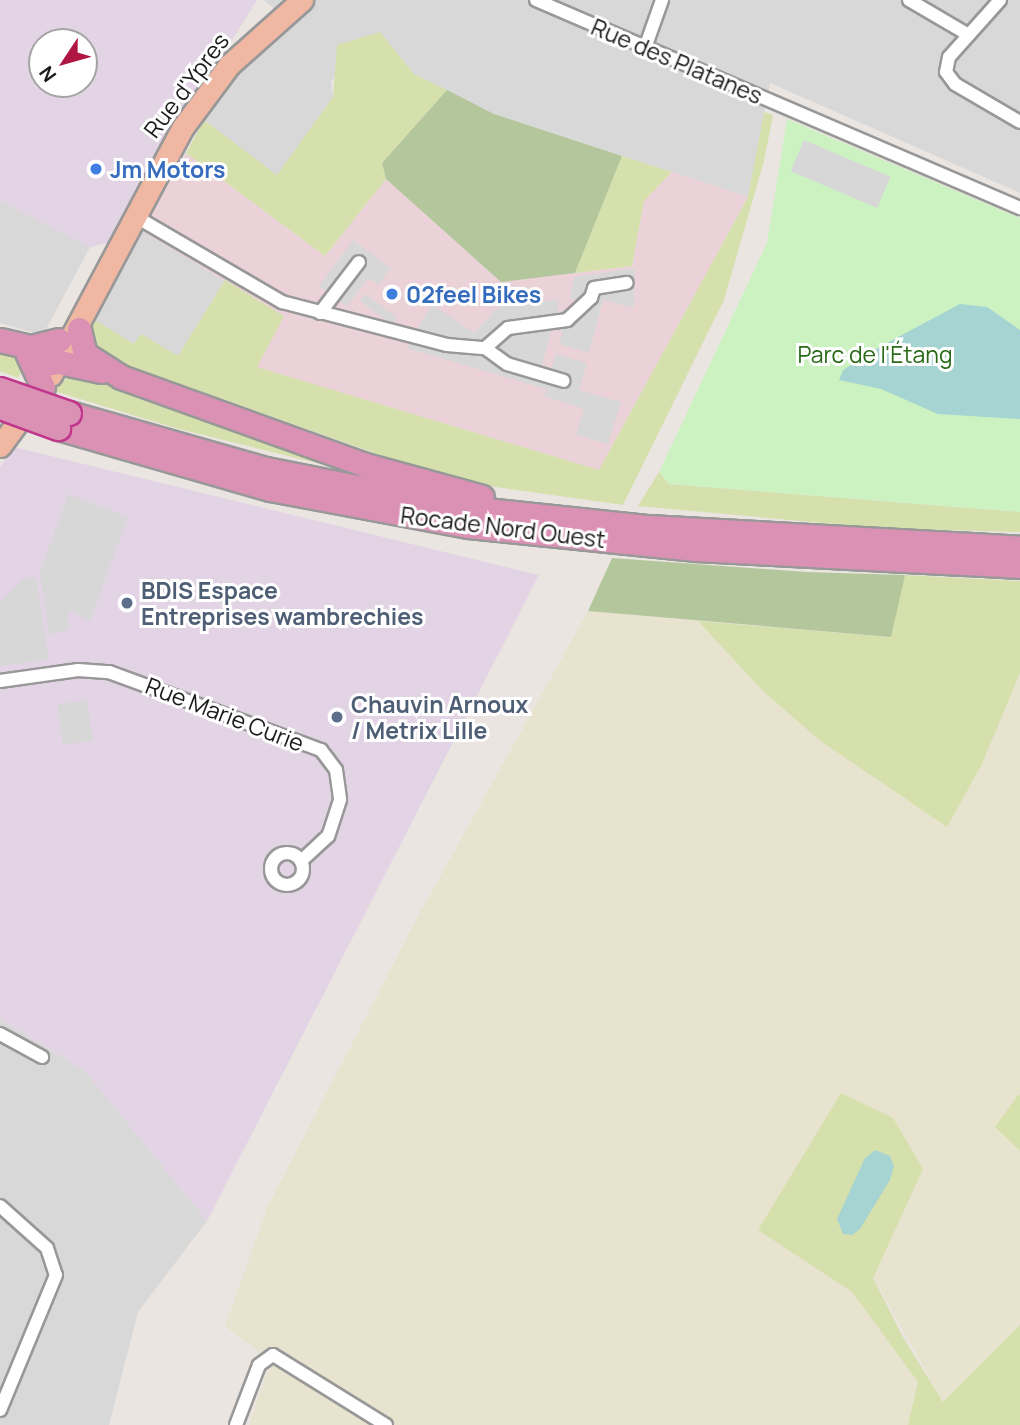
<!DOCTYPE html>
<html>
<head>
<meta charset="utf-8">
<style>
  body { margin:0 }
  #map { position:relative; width:1020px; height:1425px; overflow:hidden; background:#ebe5e1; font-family:Manrope,sans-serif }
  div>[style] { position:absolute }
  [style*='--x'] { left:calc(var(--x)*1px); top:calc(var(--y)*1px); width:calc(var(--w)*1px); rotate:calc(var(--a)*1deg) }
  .residential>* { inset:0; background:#d9d8d8 }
  .commercial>* { inset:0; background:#ebd2d8 }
  .industrial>* { inset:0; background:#e2d4e4 }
  .farmland>* { inset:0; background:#e8e3ce }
  .grass>* { inset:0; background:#d5e0ac }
  .forest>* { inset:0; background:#b4c69b }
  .park>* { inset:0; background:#ccf2c2 }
  .parking>* { inset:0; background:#d7d7d7; transform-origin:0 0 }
  .water>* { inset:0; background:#a6d4d2 }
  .roads { filter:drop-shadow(2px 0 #989898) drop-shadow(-2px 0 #989898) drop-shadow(0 2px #989898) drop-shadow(0 -2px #989898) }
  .street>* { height:12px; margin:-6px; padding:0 6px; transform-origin:6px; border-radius:6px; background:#fff }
  .street>.ring { margin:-6px; padding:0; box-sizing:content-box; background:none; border:12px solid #fff; border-radius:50% }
  .primary>* { height:21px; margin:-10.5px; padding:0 10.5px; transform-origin:10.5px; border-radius:10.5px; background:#f0b8a2 }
  .highway>* { height:23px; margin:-11.5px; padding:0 11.5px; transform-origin:11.5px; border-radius:11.5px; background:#db91b4 }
  .bridges { filter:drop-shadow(2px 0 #c0378d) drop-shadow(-2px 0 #c0378d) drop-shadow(0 2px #c0378d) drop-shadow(0 -2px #c0378d) }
  .highway-bridge>* { height:23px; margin:-11.5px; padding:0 11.5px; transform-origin:11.5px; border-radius:11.5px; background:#db91b4 }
  .dots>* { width:19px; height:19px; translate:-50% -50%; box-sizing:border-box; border:4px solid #fff; border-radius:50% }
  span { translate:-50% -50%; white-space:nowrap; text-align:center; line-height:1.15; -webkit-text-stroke:6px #fff; paint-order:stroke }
  .street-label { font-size:23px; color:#1b1b1b }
  .shop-label { font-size:23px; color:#366cbe; font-weight:700 }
  .left { translate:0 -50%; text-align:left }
  .park-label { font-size:23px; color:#286a17 }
  .service-label { font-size:23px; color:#4e5e75; font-weight:700 }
  .north { position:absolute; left:28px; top:28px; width:70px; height:70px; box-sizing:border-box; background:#fff; border:2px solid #a4a4a4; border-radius:50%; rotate:234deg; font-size:19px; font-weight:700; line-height:28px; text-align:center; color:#1b1b1b }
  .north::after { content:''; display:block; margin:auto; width:24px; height:32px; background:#af1742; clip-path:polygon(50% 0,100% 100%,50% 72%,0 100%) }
</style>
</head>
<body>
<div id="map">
  <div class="residential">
    <div style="clip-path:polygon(264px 0,1020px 0,1020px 193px,770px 83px,748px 197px,494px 114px,414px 74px,380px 32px,331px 81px,333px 97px,277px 176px,204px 120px,230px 80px,291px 24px)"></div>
    <div style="clip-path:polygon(0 201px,90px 247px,43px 335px,0 323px)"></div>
    <div style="clip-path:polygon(139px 229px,225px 280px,178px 356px,141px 335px,134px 345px,95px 320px,94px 313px)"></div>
    <div style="clip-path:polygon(0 1019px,84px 1070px,207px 1221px,138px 1312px,109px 1425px,0 1425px)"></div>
  </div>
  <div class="commercial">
    <div style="clip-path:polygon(186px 153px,325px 256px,386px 179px,501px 282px,632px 266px,644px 201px,672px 172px,748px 197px,599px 470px,256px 367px,283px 316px,142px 231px)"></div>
  </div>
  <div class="industrial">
    <div style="clip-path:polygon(evenodd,0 0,257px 0,107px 243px,90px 247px,0 201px,0 0,42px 42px,84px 42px,84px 84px,42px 84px,42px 42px)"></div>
    <div style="clip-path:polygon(14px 447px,539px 575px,207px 1221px,84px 1070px,0 1019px,0 467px)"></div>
  </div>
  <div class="farmland">
    <div style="clip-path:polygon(588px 611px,698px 621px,762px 690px,819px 740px,947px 827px,982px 764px,1020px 673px,1020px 1095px,996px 1127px,1020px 1151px,1020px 1325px,943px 1402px,873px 1277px,923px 1168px,759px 1230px,852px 1292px,918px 1382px,908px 1425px,249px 1425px,271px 1361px,225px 1326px,268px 1206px,416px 920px)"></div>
  </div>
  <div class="grass">
    <div style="clip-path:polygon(380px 32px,414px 74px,447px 90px,382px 163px,386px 179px,325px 256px,186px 153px,204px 120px,277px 175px,333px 97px,337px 45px)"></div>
    <div style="clip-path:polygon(764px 112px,773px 115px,764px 161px,724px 300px,623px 505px,474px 484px,408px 465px,104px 357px,95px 348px,91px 331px,95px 320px,134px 344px,141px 334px,178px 356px,225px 280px,284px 316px,257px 367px,599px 470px,748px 197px)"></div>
    <div style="clip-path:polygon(622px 156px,672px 172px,644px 201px,632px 266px,575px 273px)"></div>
    <div style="clip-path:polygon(0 348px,18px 358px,22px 370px,18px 378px,0 371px)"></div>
    <div style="clip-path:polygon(71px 374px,97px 378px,349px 471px,179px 429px,54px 391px)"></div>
    <div style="clip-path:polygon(659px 472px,669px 484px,1020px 512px,1020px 532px,877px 528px,638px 506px)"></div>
    <div style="clip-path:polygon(905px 575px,1020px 581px,1020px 673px,982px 764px,947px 827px,819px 740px,762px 690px,698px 621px,890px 637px)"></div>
    <div style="clip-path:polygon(841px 1093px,893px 1118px,923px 1169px,873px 1278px,903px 1337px,943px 1402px,1020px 1325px,1020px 1425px,908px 1425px,918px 1382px,852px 1292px,758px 1230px)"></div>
    <div style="clip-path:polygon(1019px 1094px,1020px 1095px,1020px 1151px,995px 1127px)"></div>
  </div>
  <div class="forest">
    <div style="clip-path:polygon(447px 90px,494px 114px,622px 156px,575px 273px,501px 282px,386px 179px,382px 163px)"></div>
    <div style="clip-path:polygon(612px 558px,807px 572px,905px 575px,891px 637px,588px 611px)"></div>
  </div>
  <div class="park">
    <div style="clip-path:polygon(787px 119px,1020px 218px,1020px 512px,669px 484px,659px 472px,767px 243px)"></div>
  </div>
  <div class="parking">
    <div style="left:804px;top:140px;width:94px;height:34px;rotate:23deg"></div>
    <div style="clip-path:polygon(353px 240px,391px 268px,379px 285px,368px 278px,347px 306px,319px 286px)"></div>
    <div style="clip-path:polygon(635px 268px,634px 308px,603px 300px,589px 353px,559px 344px,563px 331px,552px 329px,542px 365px,552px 368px,556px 354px,587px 363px,579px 390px,621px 402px,608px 444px,576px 435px,584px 409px,544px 396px,546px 389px,407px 348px,432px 304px,474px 333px,496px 309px,508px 303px,559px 300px,557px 310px,565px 312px,579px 301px,570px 298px,574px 277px)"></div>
    <div style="left:365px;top:294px;width:39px;height:9px;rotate:36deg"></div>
    <div style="clip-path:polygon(68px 494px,128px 517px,90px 621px,69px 610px,68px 629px,49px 635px,40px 573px)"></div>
    <div style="clip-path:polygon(25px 577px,36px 578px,49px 659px,0 666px,0 602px)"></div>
    <div style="left:87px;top:700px;width:41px;height:30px;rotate:82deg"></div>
  </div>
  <div class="water">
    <div style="clip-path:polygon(960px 304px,987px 307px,1020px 330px,1020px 419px,938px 414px,881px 389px,839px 380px,843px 370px,883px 345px)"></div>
    <div style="clip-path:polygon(875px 1150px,890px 1156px,894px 1166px,890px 1180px,860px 1229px,852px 1235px,843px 1234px,837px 1219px,865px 1158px)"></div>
  </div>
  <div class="roads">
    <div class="street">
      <div style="--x:536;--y:0;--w:527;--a:23.26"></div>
      <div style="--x:909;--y:0;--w:67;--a:30.4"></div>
      <div style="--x:1000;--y:0;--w:76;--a:131.8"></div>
      <div style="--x:949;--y:57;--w:15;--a:101"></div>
      <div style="--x:946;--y:72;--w:15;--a:53"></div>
      <div style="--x:955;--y:84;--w:75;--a:30.3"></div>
      <div style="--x:645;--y:48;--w:51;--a:-70.5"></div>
      <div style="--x:133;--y:215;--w:173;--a:30.3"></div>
      <div style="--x:282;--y:302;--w:171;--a:14.6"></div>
      <div style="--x:447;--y:345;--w:38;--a:5"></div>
      <div style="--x:485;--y:348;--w:30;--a:-41"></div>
      <div style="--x:508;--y:328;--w:60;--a:-7.7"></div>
      <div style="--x:567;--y:320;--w:33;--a:-43"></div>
      <div style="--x:591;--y:298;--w:10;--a:-73"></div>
      <div style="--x:594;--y:288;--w:33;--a:-9"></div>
      <div style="--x:320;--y:313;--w:64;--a:-52.6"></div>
      <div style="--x:485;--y:348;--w:27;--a:36"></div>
      <div style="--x:507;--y:364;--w:59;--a:16.6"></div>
      <div style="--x:0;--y:681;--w:79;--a:-8"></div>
      <div style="--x:78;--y:670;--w:31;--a:4"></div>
      <div style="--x:109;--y:672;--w:226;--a:20.2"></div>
      <div style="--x:321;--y:750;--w:25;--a:53"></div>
      <div style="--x:336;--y:770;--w:30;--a:82"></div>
      <div style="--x:340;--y:800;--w:38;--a:108"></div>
      <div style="--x:328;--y:836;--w:37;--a:137"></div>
      <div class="ring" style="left:271px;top:853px;width:20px;height:20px"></div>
      <div style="--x:0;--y:1034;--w:48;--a:28.7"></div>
      <div style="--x:0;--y:1206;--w:63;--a:41.8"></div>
      <div style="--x:47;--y:1248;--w:28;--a:72"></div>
      <div style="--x:56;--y:1275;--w:146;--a:112.5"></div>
      <div style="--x:236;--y:1425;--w:64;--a:-69"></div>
      <div style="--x:259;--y:1365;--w:17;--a:-36"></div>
      <div style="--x:273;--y:1355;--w:133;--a:31.8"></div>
    </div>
    <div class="primary">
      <div style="--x:51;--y:375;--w:281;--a:-62"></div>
      <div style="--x:183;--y:127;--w:77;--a:-53.4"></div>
      <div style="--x:229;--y:65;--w:98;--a:-41.7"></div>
      <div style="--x:0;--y:446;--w:56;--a:-53.7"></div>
    </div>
    <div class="highway">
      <div style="--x:79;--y:329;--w:26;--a:77"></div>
      <div style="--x:85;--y:354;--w:43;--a:32.6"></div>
      <div style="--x:121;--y:377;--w:259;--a:19.8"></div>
      <div style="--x:365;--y:465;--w:121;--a:15.3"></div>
      <div style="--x:0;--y:340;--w:32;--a:13"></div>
      <div style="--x:31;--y:347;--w:29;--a:-14"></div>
      <div style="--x:27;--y:353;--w:38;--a:65"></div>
      <div style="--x:39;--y:365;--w:20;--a:-9"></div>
      <div style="--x:59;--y:362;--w:43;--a:12.1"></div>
      <div style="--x:69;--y:413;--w:205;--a:15.9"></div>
      <div style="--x:266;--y:469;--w:196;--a:11.2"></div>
      <div style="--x:458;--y:507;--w:192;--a:6"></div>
      <div style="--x:649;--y:527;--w:372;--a:3.2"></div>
      <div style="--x:58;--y:428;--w:221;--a:16.1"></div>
      <div style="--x:270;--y:489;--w:201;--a:10.6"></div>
      <div style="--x:468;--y:526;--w:229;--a:5.8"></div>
      <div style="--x:696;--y:549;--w:324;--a:3"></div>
    </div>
  </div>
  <div class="bridges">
    <div class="highway-bridge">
      <div style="--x:0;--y:389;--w:73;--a:19.2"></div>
      <div style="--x:0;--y:407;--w:62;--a:19.9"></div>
    </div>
  </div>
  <div class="dots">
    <div style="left:96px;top:169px;background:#3f7fe0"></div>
    <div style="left:392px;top:294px;background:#3f7fe0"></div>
    <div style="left:127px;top:603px;background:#5c6f8a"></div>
    <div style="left:337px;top:717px;background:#5c6f8a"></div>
  </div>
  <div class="street-label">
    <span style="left:677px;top:61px;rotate:23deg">Rue des Platanes</span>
    <span style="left:186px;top:85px;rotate:-53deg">Rue d'Ypres</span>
    <span style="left:503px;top:527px;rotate:7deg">Rocade Nord Ouest</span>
    <span style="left:225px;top:714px;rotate:21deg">Rue Marie Curie</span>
  </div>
  <div class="shop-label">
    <span class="left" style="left:110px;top:169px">Jm Motors</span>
    <span class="left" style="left:406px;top:294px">02feel Bikes</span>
  </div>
  <div class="park-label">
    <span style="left:875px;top:354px">Parc de l'Étang</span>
  </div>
  <div class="service-label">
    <span class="left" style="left:141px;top:603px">BDIS Espace<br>Entreprises wambrechies</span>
    <span class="left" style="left:351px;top:717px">Chauvin Arnoux<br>/ Metrix Lille</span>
  </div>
  <div class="north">N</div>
</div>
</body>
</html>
